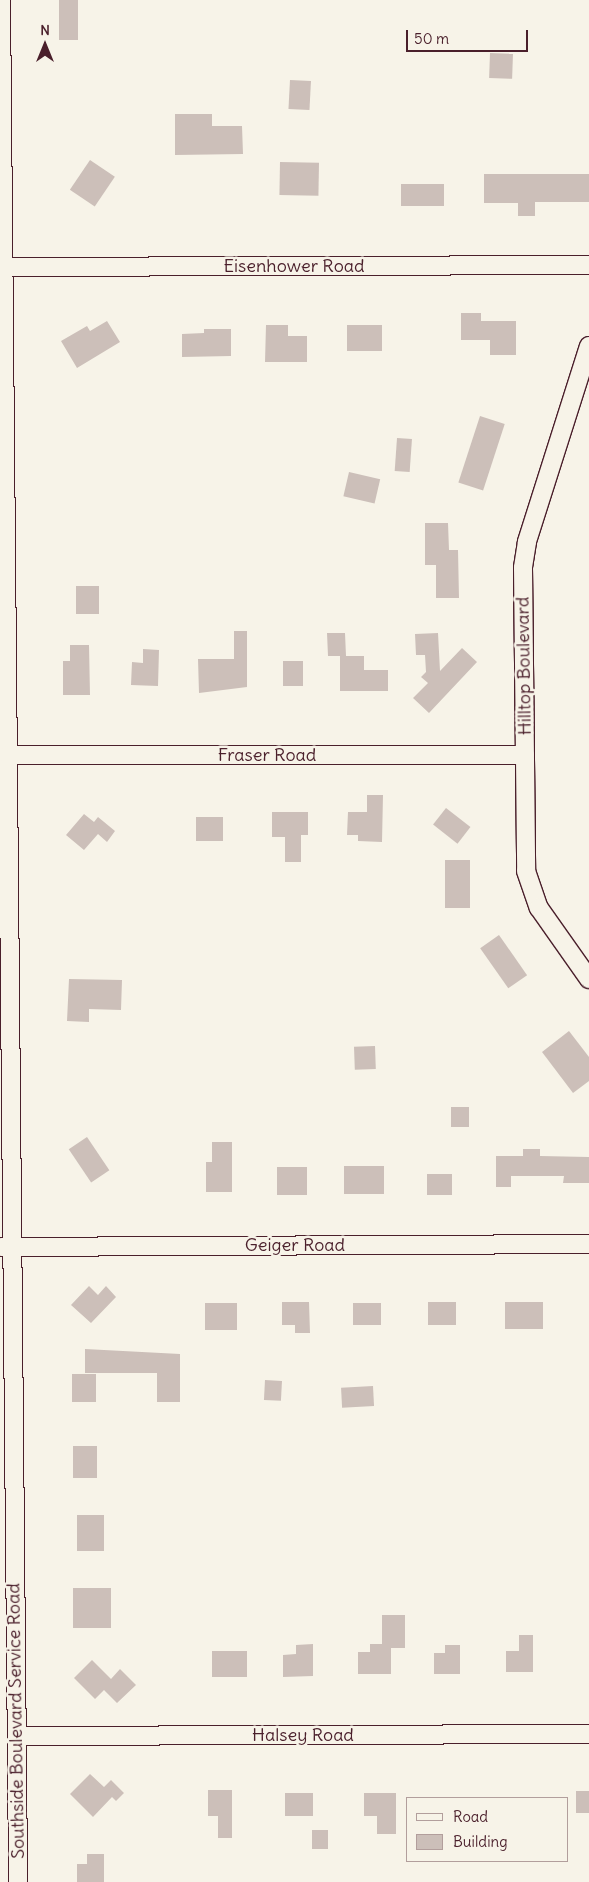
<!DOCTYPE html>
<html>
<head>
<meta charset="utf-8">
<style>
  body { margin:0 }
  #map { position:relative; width:589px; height:1882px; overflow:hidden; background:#f7f3e8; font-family:Delius,sans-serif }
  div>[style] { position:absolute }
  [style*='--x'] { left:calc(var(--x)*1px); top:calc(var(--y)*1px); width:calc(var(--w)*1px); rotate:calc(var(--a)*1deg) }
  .building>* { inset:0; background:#ccbfb9; transform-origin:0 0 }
  .roads { filter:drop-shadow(1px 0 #4a1f2b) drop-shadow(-1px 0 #4a1f2b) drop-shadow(0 1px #4a1f2b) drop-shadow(0 -1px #4a1f2b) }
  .minor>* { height:18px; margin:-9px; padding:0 9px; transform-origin:9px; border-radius:9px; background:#f7f3e8 }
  span { translate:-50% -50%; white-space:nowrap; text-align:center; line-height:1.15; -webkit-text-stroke:5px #f7f3e8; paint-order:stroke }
  .street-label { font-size:18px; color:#4a1f2b }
  .legend { position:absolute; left:406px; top:1797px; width:162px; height:65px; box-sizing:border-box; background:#f7f3e8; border:1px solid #b29e9c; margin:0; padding:6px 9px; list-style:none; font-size:15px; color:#4a1f2b }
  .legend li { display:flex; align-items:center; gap:10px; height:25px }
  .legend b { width:25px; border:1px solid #b29e9c }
  .north { position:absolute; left:20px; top:20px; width:50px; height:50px; -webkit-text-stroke:4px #f7f3e8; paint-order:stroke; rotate:0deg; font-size:14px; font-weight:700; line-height:20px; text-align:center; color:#4a1f2b }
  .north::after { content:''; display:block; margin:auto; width:18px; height:22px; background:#4a1f2b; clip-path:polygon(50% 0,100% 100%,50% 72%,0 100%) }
  .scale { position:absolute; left:406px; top:30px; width:122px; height:22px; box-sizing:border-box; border:2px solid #4a1f2b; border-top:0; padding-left:6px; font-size:15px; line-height:18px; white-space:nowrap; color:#4a1f2b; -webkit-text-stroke:4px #f7f3e8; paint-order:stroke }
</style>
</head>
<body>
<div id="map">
  <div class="building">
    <div style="left:59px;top:0;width:19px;height:40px"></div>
    <div style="left:490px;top:53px;width:23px;height:25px;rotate:2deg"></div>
    <div style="left:290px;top:80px;width:21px;height:29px;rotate:3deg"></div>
    <div style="clip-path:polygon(175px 114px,212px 114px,212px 126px,242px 126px,243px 154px,175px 155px)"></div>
    <div style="left:90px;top:160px;width:30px;height:36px;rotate:34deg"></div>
    <div style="left:280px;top:162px;width:39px;height:33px;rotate:1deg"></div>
    <div style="clip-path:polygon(484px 174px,589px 174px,589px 202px,535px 202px,535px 216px,518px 216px,518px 203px,484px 203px)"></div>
    <div style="left:401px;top:184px;width:43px;height:22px"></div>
    <div style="clip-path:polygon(461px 313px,481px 313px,481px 321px,516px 321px,516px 355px,490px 355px,490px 340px,461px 340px)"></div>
    <div style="clip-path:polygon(107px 321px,120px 342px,77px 368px,61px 341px,87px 326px,90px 331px)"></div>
    <div style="clip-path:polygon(266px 325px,288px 325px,288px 336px,307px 336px,307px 362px,265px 362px)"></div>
    <div style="left:347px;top:325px;width:35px;height:26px"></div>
    <div style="clip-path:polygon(204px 329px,231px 329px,231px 356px,182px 357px,182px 334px,204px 333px)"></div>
    <div style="left:480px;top:416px;width:26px;height:70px;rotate:18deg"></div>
    <div style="left:397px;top:438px;width:15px;height:33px;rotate:4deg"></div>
    <div style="left:349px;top:472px;width:32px;height:25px;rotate:13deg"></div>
    <div style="clip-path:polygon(425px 523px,448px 523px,449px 550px,458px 550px,459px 598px,436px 598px,436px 565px,425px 565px)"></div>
    <div style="left:76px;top:586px;width:23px;height:28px"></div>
    <div style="clip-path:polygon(234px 631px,247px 631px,247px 687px,199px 693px,198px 659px,234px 659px)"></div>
    <div style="clip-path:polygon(327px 633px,345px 633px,346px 656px,364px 656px,364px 670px,388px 670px,388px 691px,340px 691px,340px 656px,328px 656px)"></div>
    <div style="clip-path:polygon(438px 633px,440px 671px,462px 648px,477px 662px,429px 713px,413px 698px,428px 683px,421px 677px,426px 672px,425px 655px,416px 655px,415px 634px)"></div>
    <div style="clip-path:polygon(70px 645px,89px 645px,90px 695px,63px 695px,63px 661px,70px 661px)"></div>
    <div style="clip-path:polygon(143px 649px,159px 650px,158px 686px,131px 685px,132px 662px,143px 663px)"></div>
    <div style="left:283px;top:661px;width:20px;height:25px"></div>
    <div style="clip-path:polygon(367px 795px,383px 795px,382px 842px,358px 841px,358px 835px,347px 835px,348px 812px,367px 812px)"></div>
    <div style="left:446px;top:808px;width:31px;height:21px;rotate:38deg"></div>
    <div style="clip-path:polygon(272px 812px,308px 812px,308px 835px,301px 835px,301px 862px,285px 862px,285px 837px,272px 837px)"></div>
    <div style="clip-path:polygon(84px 814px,94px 822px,98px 817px,115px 831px,107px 842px,98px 834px,84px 850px,66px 835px)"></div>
    <div style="left:196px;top:817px;width:27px;height:24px"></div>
    <div style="left:445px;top:860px;width:25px;height:48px"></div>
    <div style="left:499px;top:935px;width:49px;height:23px;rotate:55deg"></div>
    <div style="clip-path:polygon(69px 979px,122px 980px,121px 1010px,89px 1009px,89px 1022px,67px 1021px)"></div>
    <div style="clip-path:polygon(569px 1031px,589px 1057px,589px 1081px,573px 1093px,542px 1052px)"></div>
    <div style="left:375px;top:1046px;width:23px;height:21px;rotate:88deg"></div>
    <div style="left:469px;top:1107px;width:20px;height:18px;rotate:90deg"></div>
    <div style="left:87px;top:1137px;width:40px;height:22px;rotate:56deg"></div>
    <div style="clip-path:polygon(212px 1142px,232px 1142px,232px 1192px,206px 1192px,206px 1162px,212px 1162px)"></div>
    <div style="clip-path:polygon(523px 1149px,540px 1149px,540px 1156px,589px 1157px,589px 1183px,563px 1183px,564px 1176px,511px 1176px,511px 1187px,496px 1187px,496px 1156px,523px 1156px)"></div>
    <div style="left:344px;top:1166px;width:40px;height:28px"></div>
    <div style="left:277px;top:1167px;width:30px;height:28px"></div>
    <div style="left:427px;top:1174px;width:25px;height:21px"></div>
    <div style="clip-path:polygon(89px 1286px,98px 1295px,106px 1286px,116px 1297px,91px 1323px,71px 1305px)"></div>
    <div style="clip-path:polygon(282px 1302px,309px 1302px,310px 1333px,295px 1333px,295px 1325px,282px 1325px)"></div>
    <div style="left:428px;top:1302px;width:28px;height:23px"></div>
    <div style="left:505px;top:1302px;width:38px;height:27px"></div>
    <div style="left:205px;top:1303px;width:32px;height:27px"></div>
    <div style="left:353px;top:1303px;width:28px;height:22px"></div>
    <div style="clip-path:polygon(85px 1349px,180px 1354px,180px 1402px,157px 1402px,157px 1373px,85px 1373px)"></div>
    <div style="left:72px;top:1374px;width:24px;height:28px"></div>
    <div style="left:265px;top:1380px;width:17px;height:20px;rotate:3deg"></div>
    <div style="left:373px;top:1386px;width:20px;height:32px;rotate:87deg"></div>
    <div style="left:73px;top:1446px;width:24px;height:32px"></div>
    <div style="left:77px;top:1515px;width:27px;height:36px"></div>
    <div style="left:73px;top:1588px;width:38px;height:40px"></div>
    <div style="clip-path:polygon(382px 1615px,405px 1615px,405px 1648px,391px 1648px,391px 1674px,358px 1674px,358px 1652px,370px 1652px,370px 1644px,382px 1644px)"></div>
    <div style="clip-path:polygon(519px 1635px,533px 1635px,533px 1672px,506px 1672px,506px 1651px,519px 1651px)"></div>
    <div style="clip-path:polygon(313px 1644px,313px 1676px,283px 1677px,283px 1655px,296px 1654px,296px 1645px)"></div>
    <div style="clip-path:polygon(445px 1645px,460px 1645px,460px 1674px,434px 1674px,434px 1653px,445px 1653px)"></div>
    <div style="left:212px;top:1651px;width:35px;height:26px"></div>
    <div style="clip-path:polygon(92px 1660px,111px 1679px,120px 1669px,136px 1685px,117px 1703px,104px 1690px,95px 1699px,74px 1678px)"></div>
    <div style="clip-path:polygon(90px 1774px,104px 1787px,111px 1780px,124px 1793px,116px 1801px,112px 1797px,93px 1817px,70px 1794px)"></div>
    <div style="clip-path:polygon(208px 1790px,232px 1790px,232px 1838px,218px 1838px,218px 1816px,208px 1816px)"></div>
    <div style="left:576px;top:1791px;width:13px;height:22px"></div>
    <div style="left:285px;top:1793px;width:28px;height:23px"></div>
    <div style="clip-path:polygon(364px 1793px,396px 1793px,396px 1834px,377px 1834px,377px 1816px,364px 1816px)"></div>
    <div style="left:312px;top:1830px;width:16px;height:19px"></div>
    <div style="clip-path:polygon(87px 1854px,104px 1854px,104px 1882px,77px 1882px,77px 1864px,87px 1864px)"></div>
  </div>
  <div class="roads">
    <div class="minor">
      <div style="--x:1;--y:0;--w:1882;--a:89.48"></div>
      <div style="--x:0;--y:267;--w:589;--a:-0.19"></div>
      <div style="--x:589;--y:346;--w:206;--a:107.6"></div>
      <div style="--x:527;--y:542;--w:26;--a:99"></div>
      <div style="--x:523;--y:568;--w:303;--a:89.4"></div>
      <div style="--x:526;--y:871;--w:39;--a:71"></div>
      <div style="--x:539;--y:908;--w:87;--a:54.8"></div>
      <div style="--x:8;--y:755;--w:517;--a:0"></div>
      <div style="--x:1;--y:1247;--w:588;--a:-0.29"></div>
      <div style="--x:17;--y:1736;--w:572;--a:-0.2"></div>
    </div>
  </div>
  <div class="street-label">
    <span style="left:294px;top:266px">Eisenhower Road</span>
    <span style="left:524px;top:666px;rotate:-91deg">Hilltop Boulevard</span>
    <span style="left:267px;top:755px">Fraser Road</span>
    <span style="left:295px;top:1245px">Geiger Road</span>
    <span style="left:16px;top:1721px;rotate:-91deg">Southside Boulevard Service Road</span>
    <span style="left:303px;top:1735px">Halsey Road</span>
  </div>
  <ul class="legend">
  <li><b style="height:6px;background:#f7f3e8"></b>Road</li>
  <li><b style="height:14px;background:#ccbfb9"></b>Building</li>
  </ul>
  <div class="north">N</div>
  <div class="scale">50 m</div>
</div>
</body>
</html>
